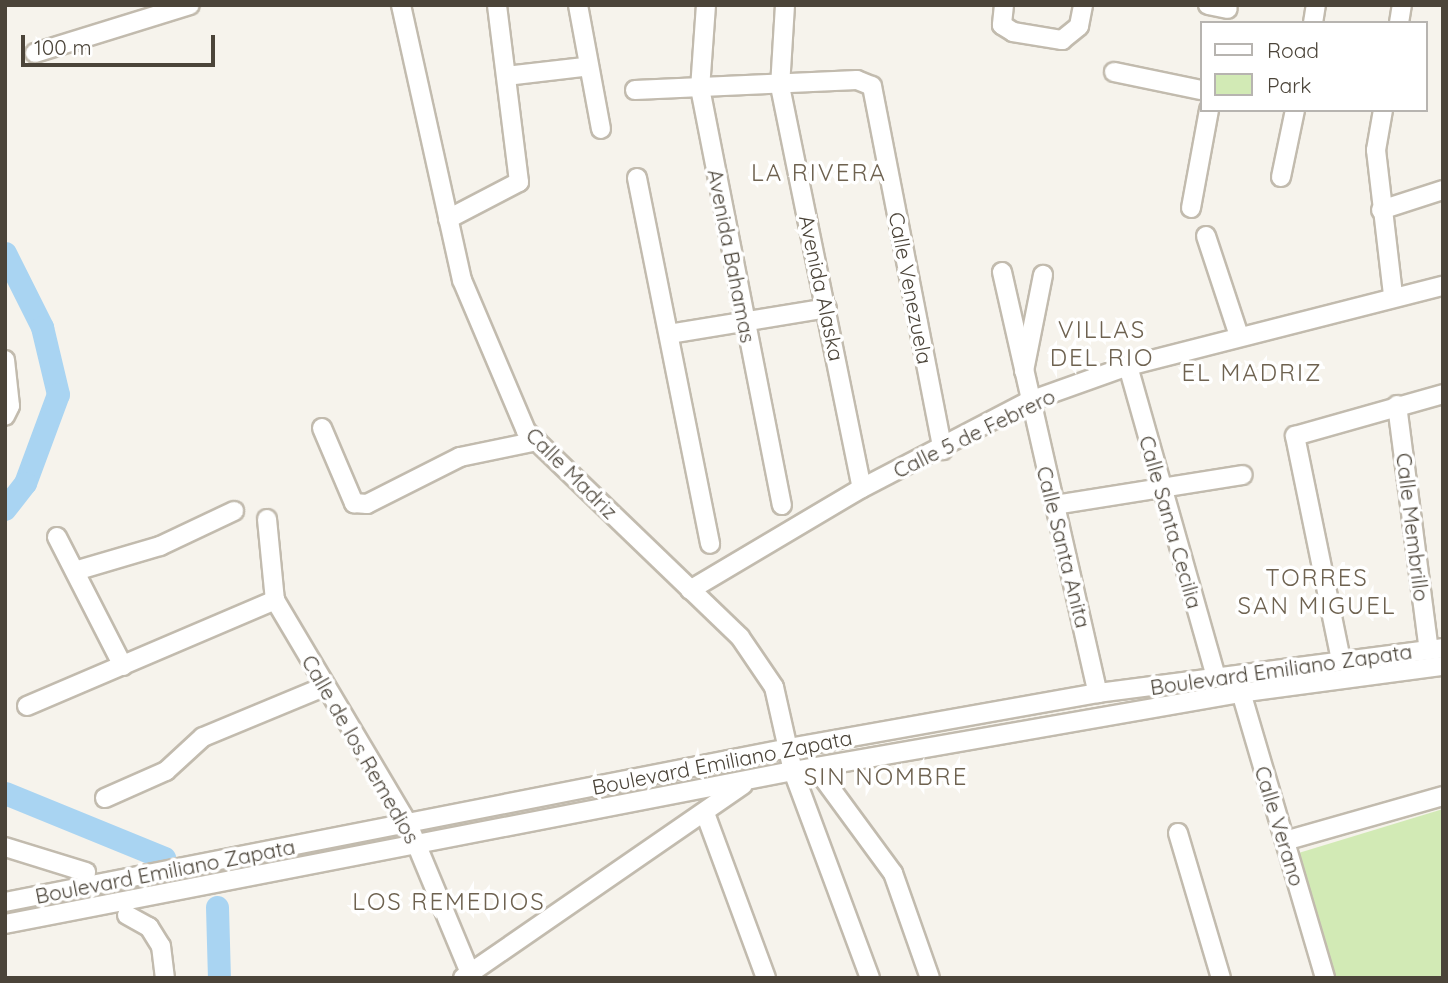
<!DOCTYPE html>
<html>
<head>
<meta charset="utf-8">
<style>
  body { margin:0 }
  #map { position:relative; width:1448px; height:983px; overflow:hidden; background:#f6f3ec; font-family:Quicksand,sans-serif }
  div>[style] { position:absolute }
  [style*='--x'] { left:calc(var(--x)*1px); top:calc(var(--y)*1px); width:calc(var(--w)*1px); rotate:calc(var(--a)*1deg) }
  .green>* { inset:0; background:#d2eab5 }
  .river>* { height:23px; margin:-11.5px; padding:0 11.5px; transform-origin:11.5px; border-radius:11.5px; background:#a9d4f2 }
  .roads { filter:drop-shadow(2px 0 #c2bbae) drop-shadow(-2px 0 #c2bbae) drop-shadow(0 2px #c2bbae) drop-shadow(0 -2px #c2bbae) }
  .minor>* { height:18px; margin:-9px; padding:0 9px; transform-origin:9px; border-radius:9px; background:#fff }
  span { translate:-50% -50%; white-space:nowrap; text-align:center; line-height:1.15; -webkit-text-stroke:7px #fff; paint-order:stroke }
  .street-label { font-size:21px; color:#4b4439 }
  .quarter-label { font-size:24px; color:#6e6250; letter-spacing:2px }
  .frame { position:absolute; inset:0; border:7px solid #4b4439; pointer-events:none }
  .legend { position:absolute; left:1200px; top:21px; width:228px; height:91px; box-sizing:border-box; background:#fff; border:2px solid #b7b4b0; margin:0; padding:9px 12px; list-style:none; font-size:21px; color:#4b4439 }
  .legend li { display:flex; align-items:center; gap:14px; height:35px }
  .legend b { width:35px; border:2px solid #b7b4b0 }
  .scale { position:absolute; left:21px; top:35px; width:194px; height:32px; box-sizing:border-box; border:4px solid #4b4439; border-top:0; padding-left:9px; font-size:21px; line-height:24px; white-space:nowrap; color:#4b4439; -webkit-text-stroke:5px #fff; paint-order:stroke }
</style>
</head>
<body>
<div id="map">
  <div class="green">
    <div style="clip-path:polygon(1443px 809px,1443px 978px,1331px 978px,1292px 855px)"></div>
  </div>
  <div class="river">
    <div style="--x:5;--y:253;--w:83;--a:63.4"></div>
    <div style="--x:42;--y:327;--w:69;--a:76.6"></div>
    <div style="--x:58;--y:394;--w:95;--a:110.3"></div>
    <div style="--x:25;--y:483;--w:33;--a:128"></div>
    <div style="--x:5;--y:793;--w:172;--a:22.2"></div>
    <div style="--x:217;--y:907;--w:71;--a:88.4"></div>
  </div>
  <div class="roads">
    <div class="minor">
      <div style="--x:401;--y:5;--w:282;--a:77.5"></div>
      <div style="--x:462;--y:280;--w:164;--a:67"></div>
      <div style="--x:526;--y:431;--w:297;--a:43.9"></div>
      <div style="--x:740;--y:637;--w:60;--a:55.8"></div>
      <div style="--x:774;--y:687;--w:86;--a:77.3"></div>
      <div style="--x:793;--y:771;--w:221;--a:69.6"></div>
      <div style="--x:578;--y:5;--w:126;--a:79.5"></div>
      <div style="--x:706;--y:5;--w:83;--a:94.1"></div>
      <div style="--x:700;--y:88;--w:425;--a:78.9"></div>
      <div style="--x:785;--y:5;--w:81;--a:93.5"></div>
      <div style="--x:780;--y:86;--w:410;--a:78.5"></div>
      <div style="--x:1004;--y:5;--w:20;--a:96"></div>
      <div style="--x:1002;--y:25;--w:13;--a:32"></div>
      <div style="--x:1013;--y:32;--w:50;--a:9.3"></div>
      <div style="--x:1062;--y:40;--w:22;--a:-39"></div>
      <div style="--x:1079;--y:26;--w:21;--a:-79"></div>
      <div style="--x:1208;--y:5;--w:20;--a:11"></div>
      <div style="--x:1313;--y:23;--w:18;--a:-81"></div>
      <div style="--x:1399;--y:23;--w:18;--a:-81"></div>
      <div style="--x:35;--y:53;--w:162;--a:-17.2"></div>
      <div style="--x:1114;--y:72;--w:89;--a:11.7"></div>
      <div style="--x:506;--y:76;--w:79;--a:-6.6"></div>
      <div style="--x:635;--y:90;--w:222;--a:-2.6"></div>
      <div style="--x:857;--y:80;--w:16;--a:22"></div>
      <div style="--x:872;--y:86;--w:371;--a:79"></div>
      <div style="--x:1383;--y:110;--w:41;--a:99.9"></div>
      <div style="--x:1376;--y:150;--w:146;--a:83.3"></div>
      <div style="--x:1281;--y:177;--w:68;--a:-78.2"></div>
      <div style="--x:637;--y:178;--w:373;--a:78.7"></div>
      <div style="--x:1191;--y:208;--w:100;--a:-79.6"></div>
      <div style="--x:1381;--y:210;--w:65;--a:-17.9"></div>
      <div style="--x:448;--y:219;--w:80;--a:-27.5"></div>
      <div style="--x:519;--y:182;--w:178;--a:-97.1"></div>
      <div style="--x:1206;--y:236;--w:105;--a:71.7"></div>
      <div style="--x:1002;--y:272;--w:432;--a:77.2"></div>
      <div style="--x:669;--y:334;--w:160;--a:-9.3"></div>
      <div style="--x:5;--y:360;--w:46;--a:83.8"></div>
      <div style="--x:10;--y:406;--w:11;--a:117"></div>
      <div style="--x:1128;--y:366;--w:324;--a:74.2"></div>
      <div style="--x:1024;--y:371;--w:98;--a:-78.8"></div>
      <div style="--x:1397;--y:405;--w:247;--a:82.6"></div>
      <div style="--x:322;--y:428;--w:82;--a:66.9"></div>
      <div style="--x:354;--y:503;--w:13;--a:4"></div>
      <div style="--x:367;--y:504;--w:104;--a:-26.8"></div>
      <div style="--x:460;--y:457;--w:79;--a:-11.7"></div>
      <div style="--x:1055;--y:505;--w:190;--a:-9.1"></div>
      <div style="--x:267;--y:519;--w:81;--a:84.4"></div>
      <div style="--x:275;--y:600;--w:261;--a:59.3"></div>
      <div style="--x:408;--y:824;--w:167;--a:67.4"></div>
      <div style="--x:57;--y:537;--w:145;--a:62.9"></div>
      <div style="--x:75;--y:571;--w:89;--a:-16.4"></div>
      <div style="--x:160;--y:546;--w:82;--a:-25.3"></div>
      <div style="--x:690;--y:590;--w:200;--a:-30.7"></div>
      <div style="--x:862;--y:488;--w:186;--a:-27.5"></div>
      <div style="--x:1027;--y:402;--w:107;--a:-19.6"></div>
      <div style="--x:1128;--y:366;--w:325;--a:-14.3"></div>
      <div style="--x:1341;--y:660;--w:229;--a:-101.6"></div>
      <div style="--x:1295;--y:436;--w:154;--a:-15.8"></div>
      <div style="--x:1238;--y:682;--w:309;--a:73.6"></div>
      <div style="--x:27;--y:706;--w:270;--a:-23.1"></div>
      <div style="--x:815;--y:767;--w:132;--a:53.7"></div>
      <div style="--x:893;--y:873;--w:111;--a:70.6"></div>
      <div style="--x:105;--y:798;--w:67;--a:-23.9"></div>
      <div style="--x:166;--y:771;--w:50;--a:-42.6"></div>
      <div style="--x:203;--y:737;--w:131;--a:-22.5"></div>
      <div style="--x:705;--y:813;--w:176;--a:69.7"></div>
      <div style="--x:1178;--y:833;--w:151;--a:73.5"></div>
      <div style="--x:1285;--y:841;--w:164;--a:-15.9"></div>
      <div style="--x:5;--y:847;--w:85;--a:17.2"></div>
      <div style="--x:5;--y:902;--w:799;--a:-11.11"></div>
      <div style="--x:789;--y:748;--w:314;--a:-10.1"></div>
      <div style="--x:1098;--y:693;--w:348;--a:-7.4"></div>
      <div style="--x:127;--y:915;--w:25;--a:29"></div>
      <div style="--x:149;--y:927;--w:22;--a:58"></div>
      <div style="--x:161;--y:946;--w:32;--a:83"></div>
      <div style="--x:5;--y:924;--w:803;--a:-10.99"></div>
      <div style="--x:793;--y:771;--w:454;--a:-9.9"></div>
      <div style="--x:1240;--y:693;--w:205;--a:-7.6"></div>
      <div style="--x:463;--y:978;--w:340;--a:-34.6"></div>
    </div>
  </div>
  <div class="street-label">
    <span style="left:732px;top:256px;rotate:79deg">Avenida Bahamas</span>
    <span style="left:822px;top:288px;rotate:78deg">Avenida Alaska</span>
    <span style="left:911px;top:288px;rotate:79deg">Calle Venezuela</span>
    <span style="left:974px;top:433px;rotate:-26deg">Calle 5 de Febrero</span>
    <span style="left:572px;top:473px;rotate:45deg">Calle Madriz</span>
    <span style="left:1171px;top:522px;rotate:74deg">Calle Santa Cecilia</span>
    <span style="left:1413px;top:527px;rotate:83deg">Calle Membrillo</span>
    <span style="left:1064px;top:547px;rotate:76deg">Calle Santa Anita</span>
    <span style="left:1281px;top:669px;rotate:-8deg">Boulevard Emiliano Zapata</span>
    <span style="left:361px;top:749px;rotate:60deg">Calle de los Remedios</span>
    <span style="left:722px;top:762px;rotate:-11deg">Boulevard Emiliano Zapata</span>
    <span style="left:1280px;top:826px;rotate:73deg">Calle Verano</span>
    <span style="left:165px;top:871px;rotate:-11deg">Boulevard Emiliano Zapata</span>
  </div>
  <div class="quarter-label">
    <span style="left:819px;top:173px">LA RIVERA</span>
    <span style="left:1102px;top:344px">VILLAS<br>DEL RIO</span>
    <span style="left:1252px;top:373px">EL MADRIZ</span>
    <span style="left:1317px;top:592px">TORRES<br>SAN MIGUEL</span>
    <span style="left:886px;top:777px">SIN NOMBRE</span>
    <span style="left:449px;top:902px">LOS REMEDIOS</span>
  </div>
  <div class="frame"></div>
  <ul class="legend">
  <li><b style="height:9px;background:#fff"></b>Road</li>
  <li><b style="height:19px;background:#d2eab5"></b>Park</li>
  </ul>
  <div class="scale">100 m</div>
</div>
</body>
</html>
